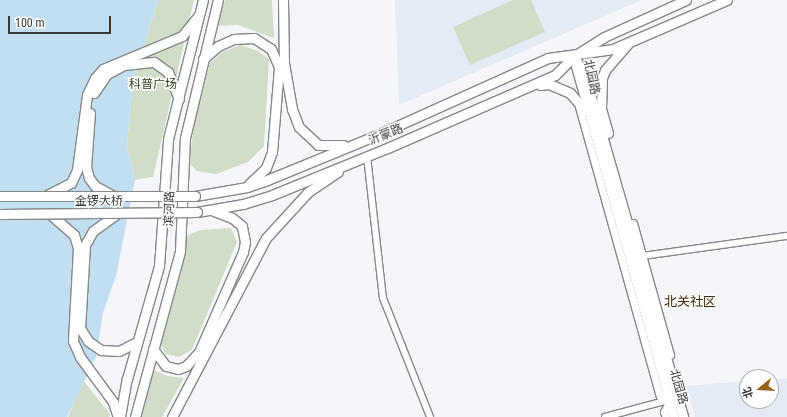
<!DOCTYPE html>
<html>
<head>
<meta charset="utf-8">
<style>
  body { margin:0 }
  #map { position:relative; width:787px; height:417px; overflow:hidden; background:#f5f6f9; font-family:"Roboto Condensed","Noto Sans SC",sans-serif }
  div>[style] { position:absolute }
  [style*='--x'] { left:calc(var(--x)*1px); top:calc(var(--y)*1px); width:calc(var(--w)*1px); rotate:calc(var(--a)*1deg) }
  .built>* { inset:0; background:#e5ebf4 }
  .green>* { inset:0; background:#d2ddc9 }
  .water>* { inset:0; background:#c2dff2 }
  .roads { filter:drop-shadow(1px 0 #868789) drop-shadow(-1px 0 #868789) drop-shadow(0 1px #868789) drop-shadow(0 -1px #868789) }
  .minor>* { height:6px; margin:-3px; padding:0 3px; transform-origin:3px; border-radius:3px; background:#fff }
  .tertiary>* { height:7px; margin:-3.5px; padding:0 3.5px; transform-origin:3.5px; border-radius:3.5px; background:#fff }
  .primary>* { height:9px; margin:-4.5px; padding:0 4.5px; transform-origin:4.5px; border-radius:4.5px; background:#fff }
  .bridges { filter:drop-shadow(1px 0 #868789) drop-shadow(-1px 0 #868789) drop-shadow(0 1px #868789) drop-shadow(0 -1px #868789) }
  .primary-bridge>* { height:9px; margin:-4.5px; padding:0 4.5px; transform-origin:4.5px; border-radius:4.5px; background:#fff }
  span { translate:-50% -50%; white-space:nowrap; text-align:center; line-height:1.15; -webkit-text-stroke:3px #fff; paint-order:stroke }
  .street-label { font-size:12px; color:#373838 }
  .park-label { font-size:12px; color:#2a3f16 }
  .neighbourhood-label { font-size:13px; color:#402804 }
  .north { position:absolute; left:739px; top:369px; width:40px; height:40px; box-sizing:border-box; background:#fff; border:1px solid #afafaf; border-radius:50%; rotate:252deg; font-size:11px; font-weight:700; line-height:16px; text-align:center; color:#373838 }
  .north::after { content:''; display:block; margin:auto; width:14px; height:18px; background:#966417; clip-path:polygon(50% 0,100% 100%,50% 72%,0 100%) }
  .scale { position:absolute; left:8px; top:16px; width:103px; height:18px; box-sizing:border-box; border:2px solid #373838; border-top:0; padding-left:5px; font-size:12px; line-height:14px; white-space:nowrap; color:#373838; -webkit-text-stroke:3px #fff; paint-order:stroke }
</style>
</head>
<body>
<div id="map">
  <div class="built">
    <div style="clip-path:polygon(395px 0,642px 0,399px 105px)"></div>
    <div style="clip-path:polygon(787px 378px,787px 417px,695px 417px,686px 386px,747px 381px,747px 401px,771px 401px,771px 379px)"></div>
  </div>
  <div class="green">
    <div style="clip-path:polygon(158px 0,194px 0,153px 177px,135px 180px,127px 146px,133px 81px)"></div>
    <div style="clip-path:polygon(225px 0,272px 0,274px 38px,238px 25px,217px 26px)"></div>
    <div style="clip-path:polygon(513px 0,531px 0,545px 32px,470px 65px,453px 27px)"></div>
    <div style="clip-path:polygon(240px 45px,258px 51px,269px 59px,264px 146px,248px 162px,216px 174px,197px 171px,190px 164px,193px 128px,210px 63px,222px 52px)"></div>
    <div style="clip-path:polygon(231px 228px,237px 242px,192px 350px,179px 357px,165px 354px,160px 341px,188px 235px,200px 230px)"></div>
    <div style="clip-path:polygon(150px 368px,167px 376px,184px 378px,162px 417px,140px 417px)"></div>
    <div style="clip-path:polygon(83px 380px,110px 414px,109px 417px,68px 417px)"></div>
  </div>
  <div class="water">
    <div style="clip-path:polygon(0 0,158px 0,133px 81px,127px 146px,135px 180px,116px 276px,103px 313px,96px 357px,67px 417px,0 417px)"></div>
  </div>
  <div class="roads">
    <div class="minor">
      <div style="--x:367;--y:156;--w:143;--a:83.6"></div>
      <div style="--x:383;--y:298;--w:128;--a:68.4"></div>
      <div style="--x:642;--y:256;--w:146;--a:-7.9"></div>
      <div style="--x:605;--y:417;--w:69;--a:-15"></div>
    </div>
    <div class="tertiary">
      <div style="--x:578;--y:103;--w:304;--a:74.4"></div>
      <div style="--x:660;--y:396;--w:11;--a:22"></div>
      <div style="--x:670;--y:400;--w:13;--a:117"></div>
      <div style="--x:664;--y:412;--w:5;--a:68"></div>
      <div style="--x:633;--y:223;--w:137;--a:74.3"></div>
    </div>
    <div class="primary">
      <div style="--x:283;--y:0;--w:63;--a:89.1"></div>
      <div style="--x:284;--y:63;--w:47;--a:80.1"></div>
      <div style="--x:292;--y:109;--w:19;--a:69"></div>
      <div style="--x:299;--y:127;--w:26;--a:43"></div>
      <div style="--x:318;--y:145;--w:25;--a:0"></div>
      <div style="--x:574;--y:56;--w:27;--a:63"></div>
      <div style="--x:586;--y:80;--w:351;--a:73.9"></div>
      <div style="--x:203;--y:59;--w:20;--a:-41"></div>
      <div style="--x:218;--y:46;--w:17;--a:-24"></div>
      <div style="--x:234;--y:39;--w:20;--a:-3"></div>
      <div style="--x:254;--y:38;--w:20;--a:33"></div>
      <div style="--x:271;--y:49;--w:20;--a:66"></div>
      <div style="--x:279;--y:67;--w:85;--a:94.7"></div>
      <div style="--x:272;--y:152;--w:17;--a:111"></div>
      <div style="--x:266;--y:168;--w:23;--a:137"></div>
      <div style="--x:576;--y:66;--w:364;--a:74.4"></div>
      <div style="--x:540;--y:85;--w:9;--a:-6"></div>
      <div style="--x:549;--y:84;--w:23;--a:23"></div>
      <div style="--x:570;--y:93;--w:23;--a:49"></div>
      <div style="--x:94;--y:93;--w:23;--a:-56"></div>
      <div style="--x:107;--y:74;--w:19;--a:-28"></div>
      <div style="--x:124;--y:65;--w:30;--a:-6"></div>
      <div style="--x:154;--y:62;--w:17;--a:36"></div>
      <div style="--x:168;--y:72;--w:29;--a:68"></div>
      <div style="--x:90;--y:113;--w:54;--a:94.2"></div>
      <div style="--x:86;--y:167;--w:11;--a:75"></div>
      <div style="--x:89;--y:178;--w:10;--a:53"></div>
      <div style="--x:95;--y:186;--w:24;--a:28"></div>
      <div style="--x:608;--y:133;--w:26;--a:-106"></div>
      <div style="--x:601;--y:108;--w:30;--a:-88"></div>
      <div style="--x:602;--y:78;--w:9;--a:-69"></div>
      <div style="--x:605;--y:70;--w:35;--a:-49"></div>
      <div style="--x:47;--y:195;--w:27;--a:-27"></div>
      <div style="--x:71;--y:183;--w:14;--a:-65"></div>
      <div style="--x:77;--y:170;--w:76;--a:-82.4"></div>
      <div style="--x:87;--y:95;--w:19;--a:-65"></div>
      <div style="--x:95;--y:78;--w:12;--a:-48"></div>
      <div style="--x:103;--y:69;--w:86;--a:-22.7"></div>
      <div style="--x:182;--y:36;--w:26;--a:-51"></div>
      <div style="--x:195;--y:196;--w:53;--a:-9.8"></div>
      <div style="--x:247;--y:187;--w:21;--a:-19"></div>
      <div style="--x:267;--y:180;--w:121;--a:-22.3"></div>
      <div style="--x:379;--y:134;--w:185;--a:-24.2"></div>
      <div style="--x:548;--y:58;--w:66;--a:-7.9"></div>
      <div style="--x:613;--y:49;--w:124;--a:-23.3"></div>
      <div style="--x:197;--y:212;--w:47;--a:-9.9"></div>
      <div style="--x:243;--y:204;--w:30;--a:-17"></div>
      <div style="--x:272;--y:195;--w:122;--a:-22.2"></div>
      <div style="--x:385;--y:149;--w:185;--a:-23.5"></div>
      <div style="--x:555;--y:75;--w:27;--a:-45"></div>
      <div style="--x:574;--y:56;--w:36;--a:-32"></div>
      <div style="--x:604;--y:37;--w:90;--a:-24.3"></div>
      <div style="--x:50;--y:214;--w:32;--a:41"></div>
      <div style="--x:74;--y:235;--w:14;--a:73"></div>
      <div style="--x:78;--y:248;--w:93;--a:93.1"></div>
      <div style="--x:73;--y:341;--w:17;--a:66"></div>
      <div style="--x:80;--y:357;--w:56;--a:53.7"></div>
      <div style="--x:113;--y:402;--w:16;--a:72"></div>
      <div style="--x:115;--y:215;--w:27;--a:144"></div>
      <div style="--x:93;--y:231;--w:16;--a:120"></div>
      <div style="--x:85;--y:245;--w:83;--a:93.4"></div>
      <div style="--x:80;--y:328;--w:15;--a:58"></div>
      <div style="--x:88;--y:341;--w:16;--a:35"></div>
      <div style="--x:101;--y:350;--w:18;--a:3"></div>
      <div style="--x:119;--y:351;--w:20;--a:-27"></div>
      <div style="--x:153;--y:349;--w:21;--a:53"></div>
      <div style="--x:166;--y:366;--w:12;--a:14"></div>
      <div style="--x:178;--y:369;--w:9;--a:-21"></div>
      <div style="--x:186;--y:366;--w:19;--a:-47"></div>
      <div style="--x:199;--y:352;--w:109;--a:-66.3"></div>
      <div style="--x:243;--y:252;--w:10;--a:-79"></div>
      <div style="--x:245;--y:242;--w:16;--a:-101"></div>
      <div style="--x:242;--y:226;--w:13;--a:-141"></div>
      <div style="--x:232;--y:218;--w:22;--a:-159"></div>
      <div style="--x:120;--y:417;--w:39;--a:-80"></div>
      <div style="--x:127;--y:379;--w:117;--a:-74.2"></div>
      <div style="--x:159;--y:266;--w:127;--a:-85.9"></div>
      <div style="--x:168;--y:139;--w:143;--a:-75.9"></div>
      <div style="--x:135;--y:417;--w:172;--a:-74.8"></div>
      <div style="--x:180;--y:251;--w:113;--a:-87.5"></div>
      <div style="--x:185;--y:138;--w:142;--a:-76.6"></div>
      <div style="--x:172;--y:417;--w:202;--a:-62.3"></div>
      <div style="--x:266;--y:238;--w:62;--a:-47.6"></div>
      <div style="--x:308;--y:192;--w:36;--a:-34"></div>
    </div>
  </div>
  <div class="bridges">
    <div class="primary-bridge">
      <div style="--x:0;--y:196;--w:195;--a:0"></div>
      <div style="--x:0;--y:214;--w:197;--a:-0.6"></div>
    </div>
  </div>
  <div class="street-label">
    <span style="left:591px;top:77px;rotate:78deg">北园路</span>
    <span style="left:386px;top:135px;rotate:-22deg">沂蒙路</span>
    <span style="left:99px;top:202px">金锣大桥</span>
    <span style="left:170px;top:209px;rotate:-88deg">滨河路</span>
    <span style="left:678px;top:387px;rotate:74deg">北园路</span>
  </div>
  <div class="park-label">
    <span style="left:153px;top:85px">科普广场</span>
  </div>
  <div class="neighbourhood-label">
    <span style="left:690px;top:302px">北关社区</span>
  </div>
  <div class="north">北</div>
  <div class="scale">100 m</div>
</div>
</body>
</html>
